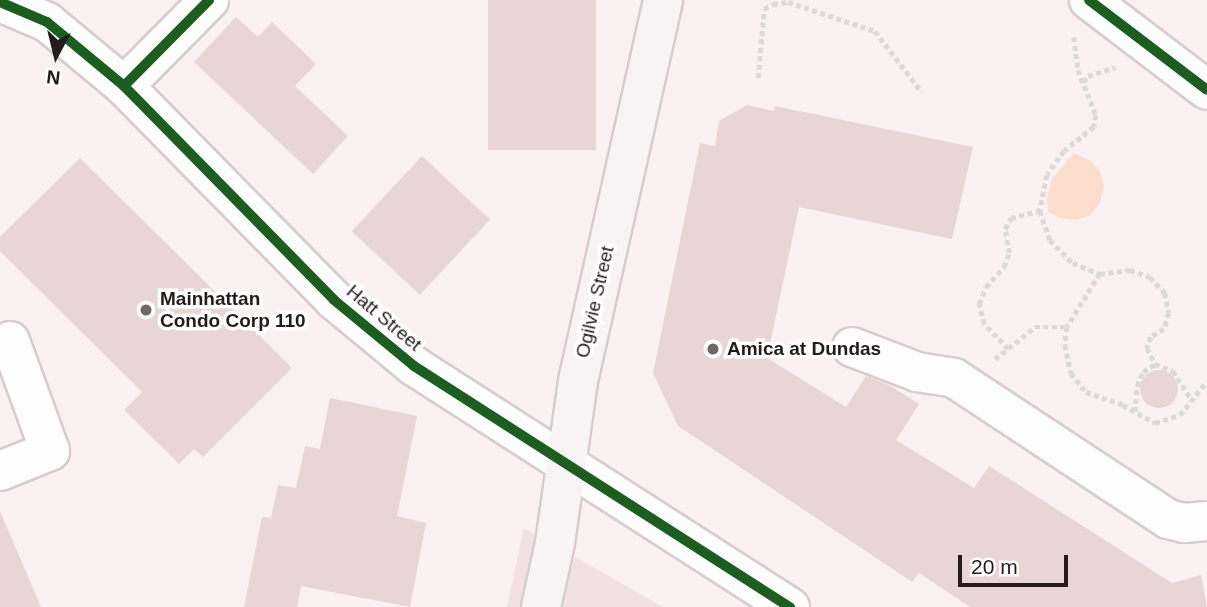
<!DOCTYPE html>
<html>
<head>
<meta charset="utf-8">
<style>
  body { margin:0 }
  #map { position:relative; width:1207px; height:607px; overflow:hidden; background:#fbf0f2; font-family:Arial,sans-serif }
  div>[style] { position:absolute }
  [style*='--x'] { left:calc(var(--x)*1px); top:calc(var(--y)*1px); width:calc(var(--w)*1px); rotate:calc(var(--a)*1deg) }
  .built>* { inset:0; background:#f2e1e4 }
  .green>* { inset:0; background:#faddcc }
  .building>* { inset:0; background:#e7d6d5; transform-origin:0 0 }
  .round { border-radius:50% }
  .path>* { height:4.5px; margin-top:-2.25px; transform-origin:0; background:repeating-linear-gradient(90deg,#dcd9d9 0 5px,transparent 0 8.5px) }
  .roads { filter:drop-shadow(2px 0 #d7ccce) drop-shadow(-2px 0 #d7ccce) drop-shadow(0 2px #d7ccce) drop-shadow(0 -2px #d7ccce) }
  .minor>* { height:38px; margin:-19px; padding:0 19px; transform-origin:19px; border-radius:19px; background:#fefdfd }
  .major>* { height:38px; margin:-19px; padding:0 19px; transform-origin:19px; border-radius:19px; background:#f8f3f5 }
  .cycleway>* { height:10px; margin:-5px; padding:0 5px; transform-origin:5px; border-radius:5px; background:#1b5e20 }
  .dots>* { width:19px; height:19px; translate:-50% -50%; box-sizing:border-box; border:4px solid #fff; border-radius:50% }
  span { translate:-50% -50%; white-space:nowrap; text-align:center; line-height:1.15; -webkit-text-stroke:7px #fff; paint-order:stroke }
  .poi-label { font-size:19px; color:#251a1c; font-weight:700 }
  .left { translate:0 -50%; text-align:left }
  .street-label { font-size:19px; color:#251a1c }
  .north { position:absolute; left:21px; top:21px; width:70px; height:70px; -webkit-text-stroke:5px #fff; paint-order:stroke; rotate:187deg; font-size:19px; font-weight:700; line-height:28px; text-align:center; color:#251a1c }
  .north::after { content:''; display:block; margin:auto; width:24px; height:32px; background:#251a1c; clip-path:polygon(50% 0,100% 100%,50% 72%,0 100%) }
  .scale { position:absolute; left:958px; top:555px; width:110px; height:32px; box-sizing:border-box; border:4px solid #251a1c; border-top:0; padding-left:9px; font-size:21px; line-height:24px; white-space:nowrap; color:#251a1c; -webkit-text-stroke:5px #fff; paint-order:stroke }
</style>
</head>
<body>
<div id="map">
  <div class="built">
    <div style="clip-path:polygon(524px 528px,663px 607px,507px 607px)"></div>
  </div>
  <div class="green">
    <div style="clip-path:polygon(1074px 153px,1091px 161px,1100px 171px,1104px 186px,1100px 203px,1089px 216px,1076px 220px,1060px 218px,1048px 212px,1047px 198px,1052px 179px)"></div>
  </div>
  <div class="building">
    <div style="left:488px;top:0;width:108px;height:150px"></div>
    <div style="clip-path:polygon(236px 17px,258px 37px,272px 22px,316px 64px,295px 86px,348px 136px,313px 174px,194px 62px)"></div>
    <div style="clip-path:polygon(747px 105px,774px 111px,775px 106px,973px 147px,952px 239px,799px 207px,767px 358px,846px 407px,866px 376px,889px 385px,919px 404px,896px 440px,974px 488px,989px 466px,1172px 583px,1201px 575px,1207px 607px,970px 607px,919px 573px,912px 582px,678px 426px,653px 373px,700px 143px,715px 146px,719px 121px)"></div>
    <div style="left:422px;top:156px;width:93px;height:103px;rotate:43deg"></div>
    <div style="clip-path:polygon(80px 158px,292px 368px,203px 457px,194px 449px,179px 464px,124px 410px,142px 392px,0 251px,0 237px)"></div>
    <div class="round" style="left:1140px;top:370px;width:38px;height:38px"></div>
    <div style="clip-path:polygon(330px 398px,417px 416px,397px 516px,426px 523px,410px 607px,301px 586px,297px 607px,244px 607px,262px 517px,271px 518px,278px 485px,296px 488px,305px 446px,320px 449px)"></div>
    <div style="clip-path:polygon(0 511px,41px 607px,0 607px)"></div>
  </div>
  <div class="path">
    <div style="--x:1074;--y:37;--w:33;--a:83"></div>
    <div style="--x:1078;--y:70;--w:48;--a:68.2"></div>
    <div style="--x:1096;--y:115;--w:12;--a:99"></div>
    <div style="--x:1094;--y:127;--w:38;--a:141"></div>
    <div style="--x:1064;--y:151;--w:29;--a:125"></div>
    <div style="--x:1047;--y:175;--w:37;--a:101"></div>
    <div style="--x:1040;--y:211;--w:31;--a:71"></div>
    <div style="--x:1050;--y:240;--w:33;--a:45"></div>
    <div style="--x:1073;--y:263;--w:29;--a:22"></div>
    <div style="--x:1100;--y:274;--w:62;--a:121.9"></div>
    <div style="--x:1067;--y:327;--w:18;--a:96"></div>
    <div style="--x:1065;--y:345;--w:29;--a:78"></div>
    <div style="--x:1071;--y:373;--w:24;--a:52"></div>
    <div style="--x:1086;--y:392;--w:39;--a:19"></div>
    <div style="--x:1123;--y:405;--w:37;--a:29"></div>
    <div style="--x:1155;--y:423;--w:26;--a:-18"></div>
    <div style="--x:1180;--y:415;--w:43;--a:-51.5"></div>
    <div style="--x:758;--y:78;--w:69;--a:-85"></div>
    <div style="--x:764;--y:9;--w:10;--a:-29"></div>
    <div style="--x:773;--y:4;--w:15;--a:-8"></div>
    <div style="--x:788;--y:2;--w:92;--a:18.4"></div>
    <div style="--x:875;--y:31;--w:77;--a:52.4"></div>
    <div style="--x:1083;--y:82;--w:8;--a:-50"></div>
    <div style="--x:1088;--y:76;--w:29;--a:-18"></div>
    <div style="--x:1100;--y:274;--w:30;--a:-8"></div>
    <div style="--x:1130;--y:270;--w:21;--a:19"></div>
    <div style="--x:1150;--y:277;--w:22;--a:47"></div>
    <div style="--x:1165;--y:293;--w:20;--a:79"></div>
    <div style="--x:1169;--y:313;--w:17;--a:107"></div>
    <div style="--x:1164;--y:329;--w:15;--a:148"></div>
    <div style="--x:1151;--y:337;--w:12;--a:110"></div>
    <div style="--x:1147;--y:348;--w:18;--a:63"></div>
    <div style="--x:1008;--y:349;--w:35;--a:-134"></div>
    <div style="--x:984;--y:324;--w:21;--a:-104"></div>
    <div style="--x:979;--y:304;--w:18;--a:-68"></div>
    <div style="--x:986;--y:287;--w:27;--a:-48"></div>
    <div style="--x:1004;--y:267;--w:15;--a:-70"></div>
    <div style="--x:1009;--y:253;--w:24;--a:-99"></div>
    <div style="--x:1005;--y:229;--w:13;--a:-61"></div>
    <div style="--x:1011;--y:218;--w:30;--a:-14"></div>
    <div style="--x:995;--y:359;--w:51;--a:-38.7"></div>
    <div style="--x:1035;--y:327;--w:32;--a:0"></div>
    <div style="--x:1135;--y:412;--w:26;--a:-86"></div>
    <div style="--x:1137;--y:386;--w:15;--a:-67"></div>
    <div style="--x:1143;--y:372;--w:14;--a:-34"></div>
    <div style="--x:1155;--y:364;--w:19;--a:21"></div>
    <div style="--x:1173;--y:371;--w:35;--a:57"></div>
  </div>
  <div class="roads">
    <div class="minor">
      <div style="--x:1089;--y:0;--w:148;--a:37.3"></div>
      <div style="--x:0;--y:2;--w:51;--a:23.1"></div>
      <div style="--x:47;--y:22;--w:100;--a:39.7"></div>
      <div style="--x:124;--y:86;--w:300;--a:45.5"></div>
      <div style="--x:334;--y:300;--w:104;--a:39.5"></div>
      <div style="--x:414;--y:366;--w:447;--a:32.7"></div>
      <div style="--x:124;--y:86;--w:121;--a:-45.3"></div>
      <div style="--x:852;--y:347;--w:70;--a:21"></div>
      <div style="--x:917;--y:372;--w:37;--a:9"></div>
      <div style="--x:954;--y:378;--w:256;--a:33.4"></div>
      <div style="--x:1168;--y:519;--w:16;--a:14"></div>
      <div style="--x:1184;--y:523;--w:23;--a:-5"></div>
      <div style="--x:0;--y:471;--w:54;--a:-21.8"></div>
      <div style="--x:50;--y:451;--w:117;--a:-110"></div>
    </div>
    <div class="major">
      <div style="--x:541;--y:607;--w:66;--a:-77.7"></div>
      <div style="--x:555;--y:543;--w:164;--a:-81.9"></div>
      <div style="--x:578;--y:381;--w:390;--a:-77.4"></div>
    </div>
  </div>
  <div class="cycleway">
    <div style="--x:1089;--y:0;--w:148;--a:37.3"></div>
    <div style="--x:0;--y:2;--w:51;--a:23.1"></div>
    <div style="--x:47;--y:22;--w:100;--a:39.7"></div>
    <div style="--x:124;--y:86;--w:300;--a:45.5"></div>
    <div style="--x:334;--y:300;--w:104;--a:39.5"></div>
    <div style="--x:414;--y:366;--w:447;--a:32.7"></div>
    <div style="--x:124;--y:86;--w:121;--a:-45.3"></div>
  </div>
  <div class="dots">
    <div style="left:146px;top:310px;background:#706567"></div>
    <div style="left:713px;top:349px;background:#706567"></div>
  </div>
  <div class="poi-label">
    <span class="left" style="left:160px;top:310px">Mainhattan<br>Condo Corp 110</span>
    <span class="left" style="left:727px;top:349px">Amica at Dundas</span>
  </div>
  <div class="street-label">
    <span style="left:595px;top:302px;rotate:-77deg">Ogilvie Street</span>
    <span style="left:384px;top:318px;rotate:40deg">Hatt Street</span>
  </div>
  <div class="north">N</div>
  <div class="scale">20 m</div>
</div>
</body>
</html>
